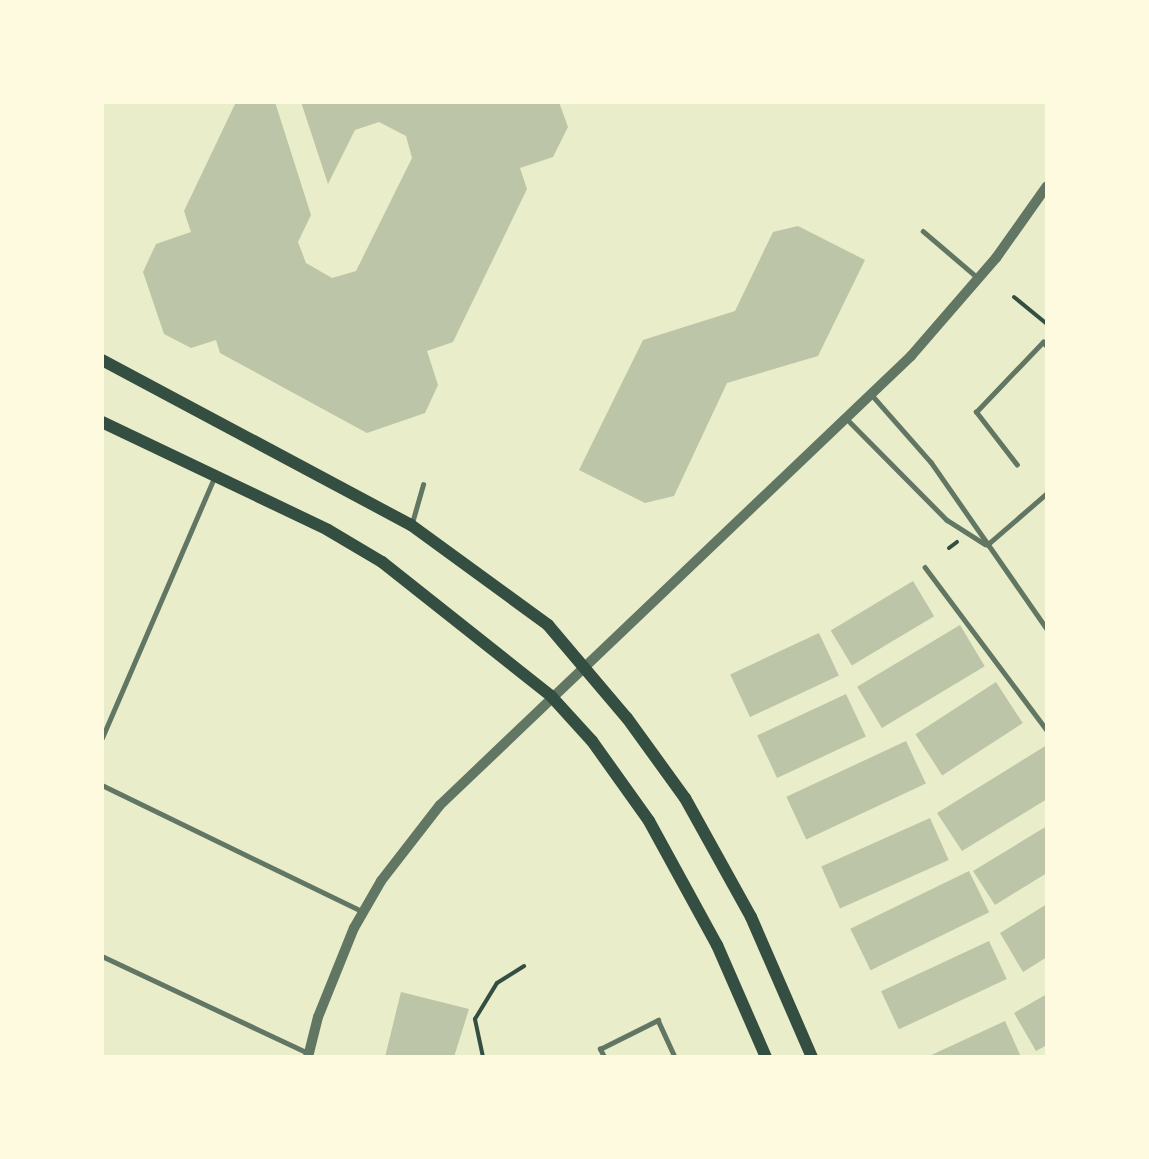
<!DOCTYPE html>
<html>
<head>
<meta charset="utf-8">
<style>
  body { margin:0 }
  #map { position:relative; width:1149px; height:1159px; overflow:hidden; background:#e9edc9; font-family:"Golos Text",sans-serif }
  div>[style] { position:absolute }
  [style*='--x'] { left:calc(var(--x)*1px); top:calc(var(--y)*1px); width:calc(var(--w)*1px); rotate:calc(var(--a)*1deg) }
  .building>* { inset:0; background:#bcc5a7; transform-origin:0 0 }
  .path>* { height:4px; margin:-2px; padding:0 2px; transform-origin:2px; border-radius:2px; background:#344e41 }
  .service>* { height:4.5px; margin:-2.25px; padding:0 2.25px; transform-origin:2.25px; border-radius:2.25px; background:#617663 }
  .tertiary>* { height:10px; margin:-5px; padding:0 5px; transform-origin:5px; border-radius:5px; background:#617663 }
  .secondary>* { height:12px; margin:-6px; padding:0 6px; transform-origin:6px; border-radius:6px; background:#344e41 }
  span { translate:-50% -50%; white-space:nowrap; text-align:center; line-height:1.15; -webkit-text-stroke:4.5px #fefae0; paint-order:stroke }
  .frame { position:absolute; inset:0; border:104px solid #fefae0; pointer-events:none }
</style>
</head>
<body>
<div id="map">
  <div class="building">
    <div style="clip-path:polygon(236px 102px,275px 102px,311px 215px,298px 242px,306px 263px,332px 278px,356px 271px,412px 158px,406px 136px,379px 122px,355px 130px,328px 184px,301px 102px,559px 102px,568px 127px,553px 157px,520px 168px,527px 189px,453px 342px,427px 351px,438px 385px,425px 413px,367px 433px,220px 353px,216px 340px,191px 348px,164px 334px,143px 272px,156px 244px,191px 232px,184px 211px)"></div>
    <div style="clip-path:polygon(798px 226px,865px 260px,818px 356px,727px 383px,674px 496px,645px 503px,579px 470px,643px 340px,735px 311px,773px 232px)"></div>
    <div style="left:913px;top:581px;width:41px;height:96px;rotate:59deg"></div>
    <div style="left:960px;top:625px;width:48px;height:120px;rotate:59deg"></div>
    <div style="left:819px;top:633px;width:47px;height:98px;rotate:65deg"></div>
    <div style="left:996px;top:682px;width:49px;height:96px;rotate:57deg"></div>
    <div style="left:846px;top:694px;width:47px;height:98px;rotate:65deg"></div>
    <div style="left:906px;top:741px;width:47px;height:132px;rotate:65deg"></div>
    <div style="clip-path:polygon(1047px 745px,1047px 799px,962px 851px,937px 813px)"></div>
    <div style="left:930px;top:818px;width:46px;height:119px;rotate:66deg"></div>
    <div style="clip-path:polygon(1047px 826px,1047px 873px,995px 905px,973px 871px)"></div>
    <div style="left:969px;top:871px;width:46px;height:132px;rotate:64deg"></div>
    <div style="clip-path:polygon(1047px 904px,1047px 957px,1023px 972px,1000px 933px)"></div>
    <div style="left:989px;top:941px;width:42px;height:119px;rotate:65deg"></div>
    <div style="clip-path:polygon(401px 992px,469px 1009px,454px 1057px,385px 1057px)"></div>
    <div style="clip-path:polygon(1047px 994px,1047px 1045px,1036px 1051px,1014px 1013px)"></div>
    <div style="clip-path:polygon(1005px 1021px,1021px 1057px,927px 1057px)"></div>
  </div>
  <div class="path">
    <div style="--x:1014;--y:297;--w:43;--a:39.3"></div>
    <div style="--x:949;--y:548;--w:10;--a:-37"></div>
    <div style="--x:483;--y:1057;--w:39;--a:-102"></div>
    <div style="--x:475;--y:1019;--w:42;--a:-58.6"></div>
    <div style="--x:497;--y:983;--w:32;--a:-32"></div>
  </div>
  <div class="service">
    <div style="--x:923;--y:231;--w:71;--a:40.4"></div>
    <div style="--x:871;--y:394;--w:91;--a:48.6"></div>
    <div style="--x:931;--y:462;--w:203;--a:55.2"></div>
    <div style="--x:847;--y:419;--w:142;--a:45.3"></div>
    <div style="--x:947;--y:520;--w:45;--a:32.3"></div>
    <div style="--x:1017;--y:465;--w:67;--a:-127.7"></div>
    <div style="--x:976;--y:412;--w:97;--a:-46.3"></div>
    <div style="--x:1043;--y:342;--w:6;--a:45"></div>
    <div style="--x:412;--y:523;--w:40;--a:-74"></div>
    <div style="--x:987;--y:545;--w:79;--a:-40.9"></div>
    <div style="--x:925;--y:567;--w:204;--a:53.2"></div>
    <div style="--x:102;--y:738;--w:285;--a:-66.7"></div>
    <div style="--x:102;--y:785;--w:290;--a:25.9"></div>
    <div style="--x:102;--y:956;--w:228;--a:25.2"></div>
    <div style="--x:604;--y:1057;--w:9;--a:-117"></div>
    <div style="--x:600;--y:1049;--w:65;--a:-26.6"></div>
    <div style="--x:658;--y:1020;--w:41;--a:65.3"></div>
  </div>
  <div class="tertiary">
    <div style="--x:308;--y:1057;--w:41;--a:-76"></div>
    <div style="--x:318;--y:1017;--w:96;--a:-68"></div>
    <div style="--x:354;--y:928;--w:54;--a:-60.1"></div>
    <div style="--x:381;--y:881;--w:96;--a:-52.2"></div>
    <div style="--x:440;--y:805;--w:651;--a:-43.63"></div>
    <div style="--x:911;--y:356;--w:130;--a:-49.1"></div>
    <div style="--x:996;--y:258;--w:88;--a:-54.7"></div>
  </div>
  <div class="secondary">
    <div style="--x:102;--y:360;--w:350;--a:28.1"></div>
    <div style="--x:411;--y:525;--w:170;--a:36.1"></div>
    <div style="--x:548;--y:625;--w:122;--a:49.7"></div>
    <div style="--x:627;--y:718;--w:99;--a:54.1"></div>
    <div style="--x:685;--y:798;--w:136;--a:61"></div>
    <div style="--x:751;--y:917;--w:153;--a:66.5"></div>
    <div style="--x:102;--y:422;--w:250;--a:25.5"></div>
    <div style="--x:328;--y:530;--w:63;--a:30.7"></div>
    <div style="--x:382;--y:562;--w:216;--a:38.4"></div>
    <div style="--x:551;--y:696;--w:61;--a:47.7"></div>
    <div style="--x:592;--y:741;--w:98;--a:54.5"></div>
    <div style="--x:649;--y:821;--w:141;--a:61.3"></div>
    <div style="--x:717;--y:945;--w:122;--a:66.4"></div>
  </div>
  <div class="frame"></div>
</div>
</body>
</html>
